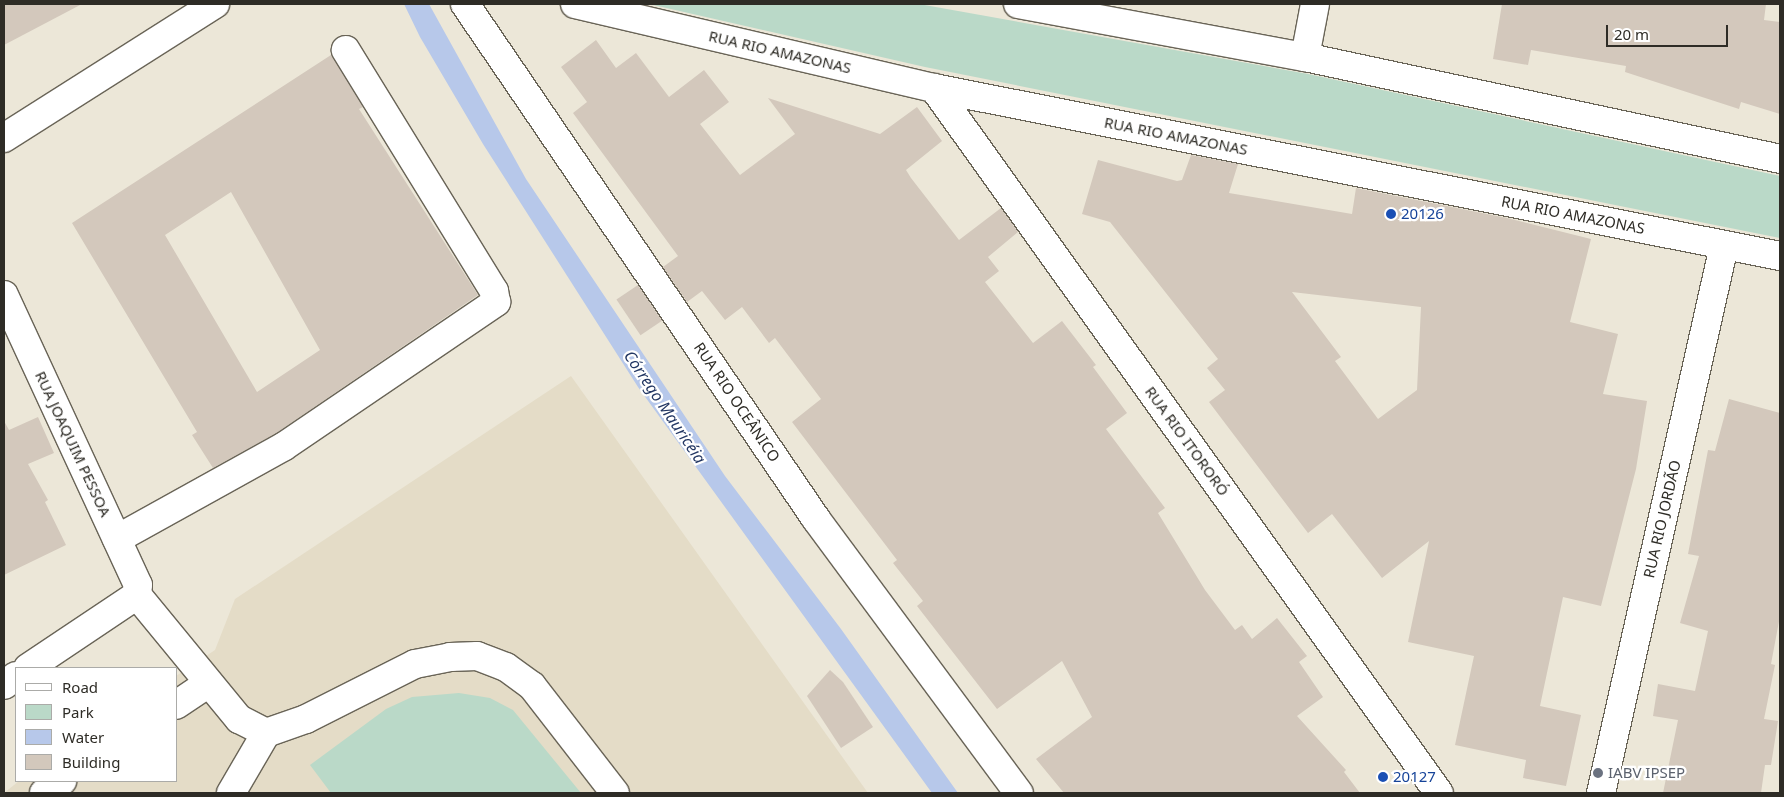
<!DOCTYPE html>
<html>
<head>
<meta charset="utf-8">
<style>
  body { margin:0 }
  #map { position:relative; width:1784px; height:797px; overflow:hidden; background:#ece7d8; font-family:"Noto Sans",sans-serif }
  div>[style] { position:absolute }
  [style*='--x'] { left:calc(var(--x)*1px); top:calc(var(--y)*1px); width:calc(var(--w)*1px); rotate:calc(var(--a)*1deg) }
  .built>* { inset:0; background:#e4dcc7 }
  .green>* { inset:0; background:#bad9c8 }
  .water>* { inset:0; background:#b7c8ea }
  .building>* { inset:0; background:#d3c8bc; transform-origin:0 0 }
  .roads { filter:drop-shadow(1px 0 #696457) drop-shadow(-1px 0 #696457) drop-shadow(0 1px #696457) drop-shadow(0 -1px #696457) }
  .minor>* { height:28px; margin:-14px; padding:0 14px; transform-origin:14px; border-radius:14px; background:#fff }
  .dots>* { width:14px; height:14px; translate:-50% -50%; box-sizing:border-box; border:2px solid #fff; border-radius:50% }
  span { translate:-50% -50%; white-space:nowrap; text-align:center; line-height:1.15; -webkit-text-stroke:4.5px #fff; paint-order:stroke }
  .street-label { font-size:15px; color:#2e2c26 }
  .transit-label { font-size:15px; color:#164399 }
  .left { translate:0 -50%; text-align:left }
  .worship-label { font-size:15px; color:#5b616d }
  .water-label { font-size:16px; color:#233763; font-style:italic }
  .frame { position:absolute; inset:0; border:5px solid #2e2c26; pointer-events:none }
  .legend { position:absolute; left:15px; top:667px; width:162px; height:115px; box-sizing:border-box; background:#fff; border:1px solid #ababa8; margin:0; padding:6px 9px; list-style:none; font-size:15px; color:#2e2c26 }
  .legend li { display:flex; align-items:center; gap:10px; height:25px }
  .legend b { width:25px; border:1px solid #ababa8 }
  .scale { position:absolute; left:1606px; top:25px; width:122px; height:22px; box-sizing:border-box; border:2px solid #2e2c26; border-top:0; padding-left:6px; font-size:15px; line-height:18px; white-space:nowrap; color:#2e2c26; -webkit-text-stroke:4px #fff; paint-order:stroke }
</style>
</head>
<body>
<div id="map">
  <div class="built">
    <div style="clip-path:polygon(571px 376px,868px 793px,4px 793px,19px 781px,176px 781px,176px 676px,215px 650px,235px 599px)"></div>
  </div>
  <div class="green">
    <div style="clip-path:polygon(649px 4px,919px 4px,1308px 74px,1780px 176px,1780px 238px,925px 67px)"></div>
    <div style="clip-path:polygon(459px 693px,490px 698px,513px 710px,581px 793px,331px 793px,310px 765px,386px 709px,412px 697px)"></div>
  </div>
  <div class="water">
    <div style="clip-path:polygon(404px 4px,429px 4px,526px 179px,725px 476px,841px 629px,958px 793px,932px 793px,638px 387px,483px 144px,420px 37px)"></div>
  </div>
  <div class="building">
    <div style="clip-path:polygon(4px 4px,82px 4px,4px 45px)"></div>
    <div style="clip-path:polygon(1502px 4px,1766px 4px,1764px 20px,1780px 22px,1780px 114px,1741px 102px,1739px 109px,1625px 72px,1626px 66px,1531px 50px,1528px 65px,1493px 59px)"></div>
    <div style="clip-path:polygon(596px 40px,616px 68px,636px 53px,669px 97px,704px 70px,729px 102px,700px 124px,740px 175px,795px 134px,768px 98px,880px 134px,917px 107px,942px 141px,906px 170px,911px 178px,959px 240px,1001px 208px,1018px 232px,988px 257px,999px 271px,985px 282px,1033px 343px,1062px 321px,1096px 365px,1093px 367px,1127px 413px,1106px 429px,1165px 508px,1158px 513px,1205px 590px,1235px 630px,1242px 625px,1252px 639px,1277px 618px,1307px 656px,1299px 662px,1323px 697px,1297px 716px,1346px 770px,1344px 772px,1360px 793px,1064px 793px,1036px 759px,1092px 717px,1062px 661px,997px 709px,917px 606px,923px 601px,893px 563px,897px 560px,792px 422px,821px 399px,775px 338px,769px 343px,742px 307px,725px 320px,702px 291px,687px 302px,663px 267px,678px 256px,573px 113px,587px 102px,561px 67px)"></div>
    <div style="clip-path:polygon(evenodd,331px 55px,363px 107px,359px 109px,478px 295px,275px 434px,213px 468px,192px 435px,197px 432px,72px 223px,331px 55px,231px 192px,320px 350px,257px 392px,165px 235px,231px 192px)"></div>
    <div style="clip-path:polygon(evenodd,1191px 155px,1238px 164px,1229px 193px,1352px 214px,1356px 188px,1507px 218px,1591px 239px,1570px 322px,1618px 334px,1603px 394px,1647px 401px,1636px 469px,1601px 606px,1563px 597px,1540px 706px,1581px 715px,1566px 786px,1523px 778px,1526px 760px,1455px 745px,1474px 656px,1408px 642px,1429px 541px,1382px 578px,1332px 514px,1308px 533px,1209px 402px,1225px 390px,1207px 368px,1218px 359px,1110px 222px,1082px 214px,1098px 160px,1177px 181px,1182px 180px,1191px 155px,1292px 292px,1421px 307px,1417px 390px,1378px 419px,1335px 361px,1341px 357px,1292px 292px)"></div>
    <div style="left:638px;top:285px;width:43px;height:26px;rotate:56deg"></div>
    <div style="clip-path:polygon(1729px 399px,1780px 413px,1780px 616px,1771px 664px,1775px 665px,1764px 719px,1778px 721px,1771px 765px,1765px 765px,1761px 793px,1663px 793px,1678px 720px,1653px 716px,1658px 684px,1695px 691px,1708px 631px,1680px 623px,1699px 556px,1688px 554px,1708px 450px,1715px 451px)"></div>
    <div style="clip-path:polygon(38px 417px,54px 453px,28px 464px,48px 500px,45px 502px,66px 545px,4px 575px,4px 421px,9px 430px)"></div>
    <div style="clip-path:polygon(830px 670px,843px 682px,873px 727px,841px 748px,807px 696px)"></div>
  </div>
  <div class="roads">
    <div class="minor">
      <div style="--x:465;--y:4;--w:623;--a:55.72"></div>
      <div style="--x:816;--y:519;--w:341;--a:53.5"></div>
      <div style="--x:575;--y:4;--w:369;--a:13.2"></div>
      <div style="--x:934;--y:88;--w:863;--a:11.23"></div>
      <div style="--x:1018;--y:4;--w:292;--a:10.5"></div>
      <div style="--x:1305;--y:57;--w:486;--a:12.1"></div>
      <div style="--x:1305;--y:57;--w:54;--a:-79.3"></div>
      <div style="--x:934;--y:88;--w:867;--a:54.39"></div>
      <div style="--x:4;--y:138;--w:250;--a:-32.4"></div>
      <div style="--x:4;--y:295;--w:319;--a:65.2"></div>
      <div style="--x:138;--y:585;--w:10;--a:96"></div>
      <div style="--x:117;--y:539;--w:190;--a:-29"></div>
      <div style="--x:283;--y:447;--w:258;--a:-34.2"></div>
      <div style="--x:496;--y:302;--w:11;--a:-100"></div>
      <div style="--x:494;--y:291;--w:283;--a:-121.6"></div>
      <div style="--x:137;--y:595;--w:161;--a:50.6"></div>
      <div style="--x:239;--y:719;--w:30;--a:27"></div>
      <div style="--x:266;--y:733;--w:42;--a:-19.3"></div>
      <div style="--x:306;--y:719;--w:122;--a:-26.8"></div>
      <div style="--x:415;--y:664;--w:36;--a:-11"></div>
      <div style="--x:450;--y:657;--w:27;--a:-2"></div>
      <div style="--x:477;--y:656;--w:31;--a:21"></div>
      <div style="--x:506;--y:667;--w:32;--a:36"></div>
      <div style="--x:532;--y:686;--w:135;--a:52.2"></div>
      <div style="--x:28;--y:668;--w:131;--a:-33.8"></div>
      <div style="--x:4;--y:685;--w:15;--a:-37"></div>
      <div style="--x:176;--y:705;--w:37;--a:-34"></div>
      <div style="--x:44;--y:793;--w:22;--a:-34"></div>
      <div style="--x:231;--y:793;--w:69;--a:-59.7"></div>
      <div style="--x:1601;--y:793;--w:561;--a:-77.33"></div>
    </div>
  </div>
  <div class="dots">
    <div style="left:1391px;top:214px;background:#1a4fb4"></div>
    <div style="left:1598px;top:773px;background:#6b7280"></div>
    <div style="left:1383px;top:777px;background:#1a4fb4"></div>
  </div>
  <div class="street-label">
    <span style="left:780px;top:52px;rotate:13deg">RUA RIO AMAZONAS</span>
    <span style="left:1176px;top:136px;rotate:11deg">RUA RIO AMAZONAS</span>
    <span style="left:1573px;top:215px;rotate:11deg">RUA RIO AMAZONAS</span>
    <span style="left:737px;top:402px;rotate:56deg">RUA RIO OCEÂNICO</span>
    <span style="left:1187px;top:441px;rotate:54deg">RUA RIO ITORORÓ</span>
    <span style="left:73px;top:444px;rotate:65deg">RUA JOAQUIM PESSOA</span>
    <span style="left:1662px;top:519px;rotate:-77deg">RUA RIO JORDÃO</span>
  </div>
  <div class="transit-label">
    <span class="left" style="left:1401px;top:214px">20126</span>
    <span class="left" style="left:1393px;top:777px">20127</span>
  </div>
  <div class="worship-label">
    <span class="left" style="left:1608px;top:773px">IABV IPSEP</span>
  </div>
  <div class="water-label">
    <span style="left:665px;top:407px;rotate:56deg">Córrego Mauricéia</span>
  </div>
  <div class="frame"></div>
  <ul class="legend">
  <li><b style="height:6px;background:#fff"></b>Road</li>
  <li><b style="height:14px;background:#bad9c8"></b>Park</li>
  <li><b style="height:14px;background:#b7c8ea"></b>Water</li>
  <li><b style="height:14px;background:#d3c8bc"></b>Building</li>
  </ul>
  <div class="scale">20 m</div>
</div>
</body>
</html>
